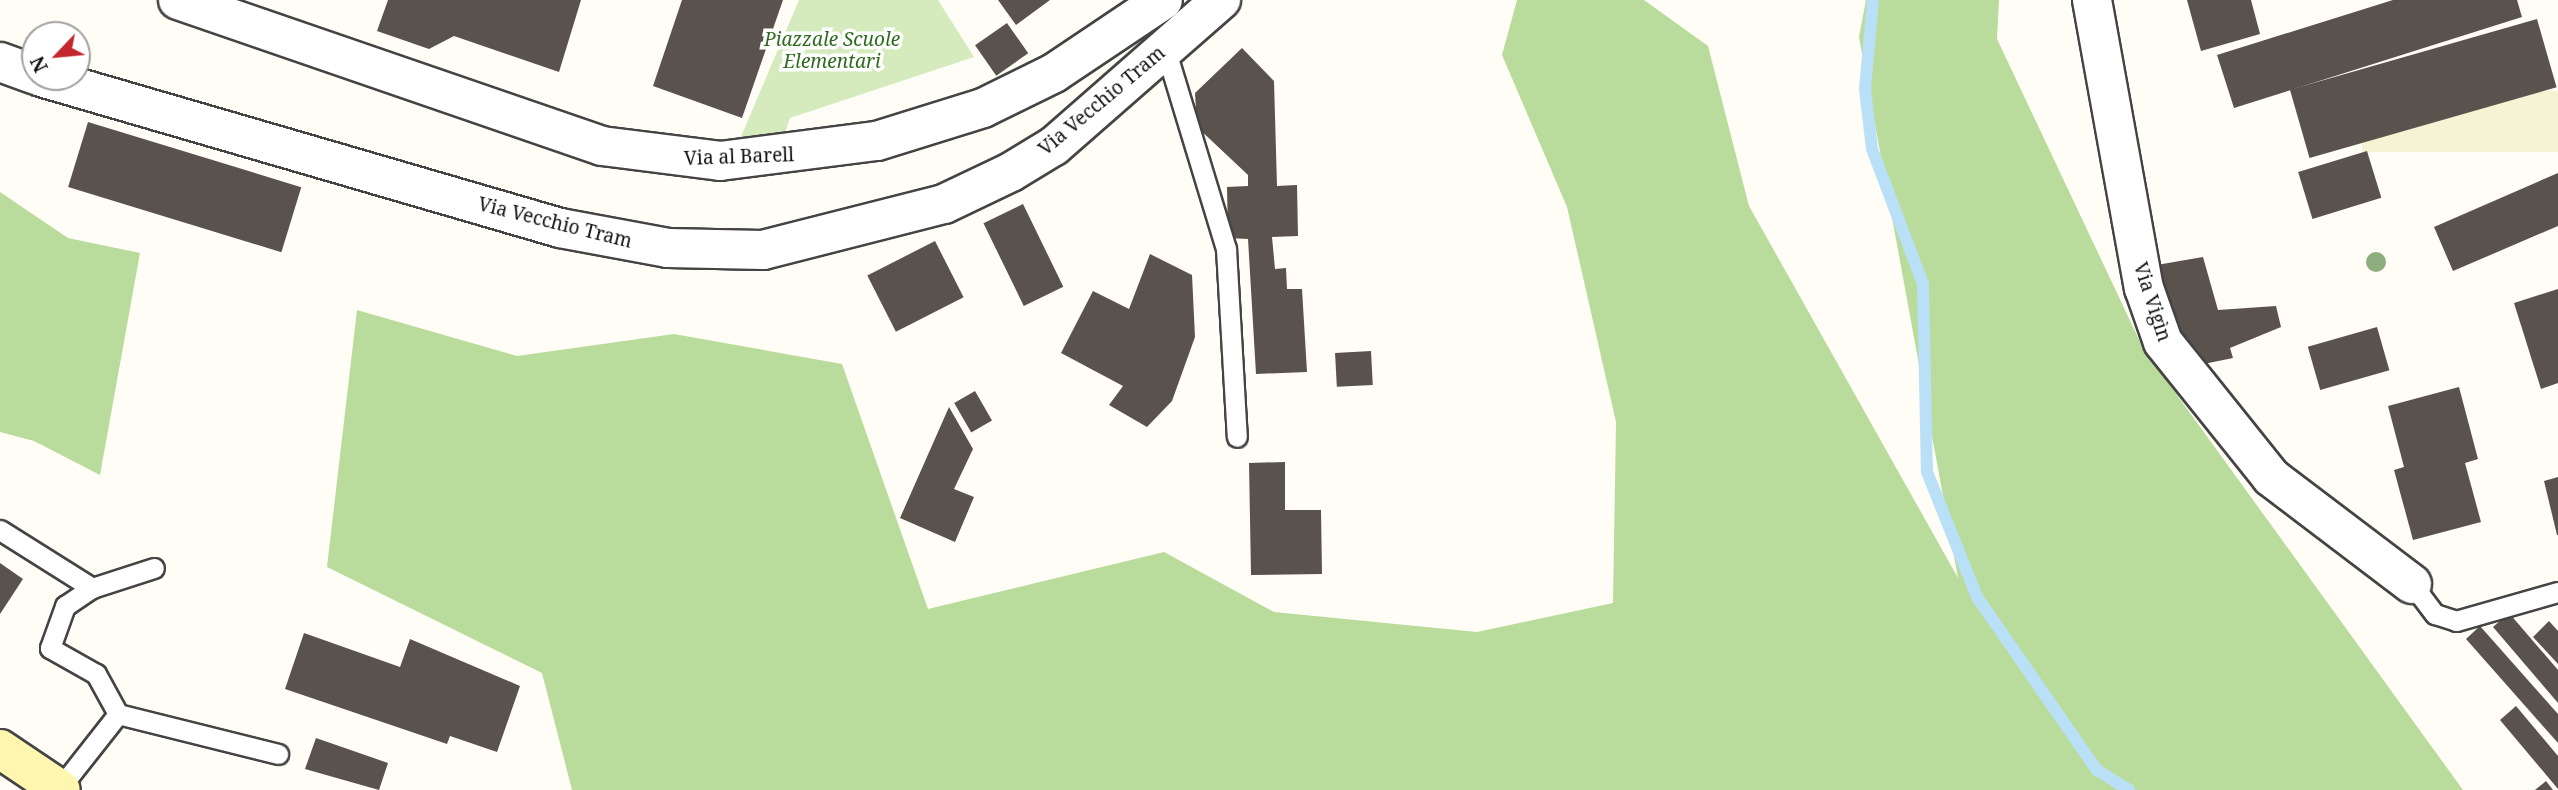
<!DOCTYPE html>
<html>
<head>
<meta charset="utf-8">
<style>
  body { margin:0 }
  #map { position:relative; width:2558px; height:790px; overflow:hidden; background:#fffdf5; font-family:"Noto Serif",serif }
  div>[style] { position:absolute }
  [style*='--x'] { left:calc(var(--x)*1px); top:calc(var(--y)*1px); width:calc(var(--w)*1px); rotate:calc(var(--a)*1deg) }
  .farmland>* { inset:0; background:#f6f3d4; transform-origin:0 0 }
  .green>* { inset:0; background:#d5ebbd }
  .forest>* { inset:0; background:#b9dc9c }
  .stream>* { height:12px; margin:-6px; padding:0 6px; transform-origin:6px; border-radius:6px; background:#b9e0f7 }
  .building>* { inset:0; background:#5a524d; transform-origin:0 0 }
  .roads { filter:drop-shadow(2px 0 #444) drop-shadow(-2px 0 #444) drop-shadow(0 2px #444) drop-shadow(0 -2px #444) }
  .lane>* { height:19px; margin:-9.5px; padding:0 9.5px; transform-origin:9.5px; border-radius:9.5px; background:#fff }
  .street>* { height:38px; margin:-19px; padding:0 19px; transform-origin:19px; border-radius:19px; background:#fff }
  .secondary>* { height:38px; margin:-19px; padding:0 19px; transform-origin:19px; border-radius:19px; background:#fff6b0 }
  .trees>* { width:20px; height:20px; margin:-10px; border-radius:50%; background:#8dad7f }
  span { translate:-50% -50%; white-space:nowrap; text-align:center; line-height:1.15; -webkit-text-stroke:7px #fff; paint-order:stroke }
  .park-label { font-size:19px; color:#2f6b1f; font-style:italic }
  .street-label { font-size:19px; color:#111 }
  .north { position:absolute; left:21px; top:21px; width:70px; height:70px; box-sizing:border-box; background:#fff; border:2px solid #a0a0a0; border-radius:50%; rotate:244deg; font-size:19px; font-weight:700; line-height:28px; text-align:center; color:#111 }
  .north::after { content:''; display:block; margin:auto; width:24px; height:32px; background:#c4262e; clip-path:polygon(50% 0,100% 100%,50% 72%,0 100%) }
</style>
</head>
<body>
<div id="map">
  <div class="farmland">
    <div style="left:2558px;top:91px;width:61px;height:196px;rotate:90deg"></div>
  </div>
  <div class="green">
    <div style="clip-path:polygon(799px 0,938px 0,974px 57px,790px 118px,784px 135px,740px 139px)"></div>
  </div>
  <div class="forest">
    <div style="clip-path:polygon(1517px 0,1644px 0,1708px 46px,1749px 206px,1958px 578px,1859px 37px,1866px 0,1999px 0,1997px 39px,2143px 348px,2463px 790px,572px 790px,542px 673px,327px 567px,357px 310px,517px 356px,674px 334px,842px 364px,928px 609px,1164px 552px,1274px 612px,1477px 632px,1613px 603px,1616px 422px,1567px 207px,1502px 55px)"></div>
    <div style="clip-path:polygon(0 192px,68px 238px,140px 253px,100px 475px,34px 441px,0 432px)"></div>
  </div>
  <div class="stream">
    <div style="--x:1873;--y:0;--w:89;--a:95.1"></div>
    <div style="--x:1865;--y:89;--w:60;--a:83.3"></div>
    <div style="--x:1872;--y:149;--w:144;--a:69.3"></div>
    <div style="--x:1923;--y:284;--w:188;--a:88.8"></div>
    <div style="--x:1927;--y:472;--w:135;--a:68.2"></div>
    <div style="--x:1977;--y:597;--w:211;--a:55.3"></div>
    <div style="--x:2097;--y:770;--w:38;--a:32"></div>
  </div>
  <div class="building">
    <div style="clip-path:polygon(388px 0,581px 0,559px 72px,454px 36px,429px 49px,377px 31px)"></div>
    <div style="clip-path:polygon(682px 0,783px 0,742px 118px,653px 86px)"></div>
    <div style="clip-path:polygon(998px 0,1050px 0,1016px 25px)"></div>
    <div style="clip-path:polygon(2187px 0,2251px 0,2260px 34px,2201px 51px)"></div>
    <div style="clip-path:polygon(2393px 0,2517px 0,2522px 17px,2234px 108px,2217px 55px)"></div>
    <div style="left:2537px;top:19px;width:71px;height:257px;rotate:74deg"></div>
    <div style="left:1007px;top:23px;width:37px;height:39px;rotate:55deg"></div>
    <div style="clip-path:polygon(1242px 48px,1274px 81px,1277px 186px,1297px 185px,1298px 236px,1272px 237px,1275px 269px,1286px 268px,1287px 289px,1302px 289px,1307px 372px,1256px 374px,1248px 239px,1228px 238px,1227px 187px,1248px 186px,1248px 175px,1197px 127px,1195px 93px)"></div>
    <div style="left:88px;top:122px;width:223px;height:68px;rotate:17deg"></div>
    <div style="left:2367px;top:151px;width:49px;height:72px;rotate:73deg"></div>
    <div style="clip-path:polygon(2558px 173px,2558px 226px,2453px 271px,2434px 227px)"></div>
    <div style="left:1023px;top:204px;width:92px;height:44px;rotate:64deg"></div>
    <div style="left:935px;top:241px;width:63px;height:76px;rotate:63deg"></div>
    <div style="clip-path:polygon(1150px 254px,1192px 275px,1195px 337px,1172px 401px,1147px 427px,1109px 405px,1123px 386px,1061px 353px,1093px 291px,1129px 309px)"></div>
    <div style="clip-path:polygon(2203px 257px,2218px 310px,2276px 306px,2281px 327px,2230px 348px,2233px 358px,2184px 368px,2145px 267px)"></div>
    <div style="clip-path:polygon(2558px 289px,2558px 383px,2541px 389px,2514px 303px)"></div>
    <div style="left:2377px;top:327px;width:45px;height:72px;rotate:74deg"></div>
    <div style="left:1371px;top:351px;width:34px;height:36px;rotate:87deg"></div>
    <div style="clip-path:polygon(2459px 387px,2478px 459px,2465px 463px,2481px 522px,2413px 540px,2394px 470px,2404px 467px,2388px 406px)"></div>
    <div style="left:975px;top:391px;width:34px;height:24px;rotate:60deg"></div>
    <div style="clip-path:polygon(949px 407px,973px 449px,954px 489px,974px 497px,955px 542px,900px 518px)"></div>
    <div style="clip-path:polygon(1285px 462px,1285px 510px,1321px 510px,1322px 574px,1251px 575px,1249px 463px)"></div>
    <div style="clip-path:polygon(2558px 477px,2558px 535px,2557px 535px,2544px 481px)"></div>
    <div style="clip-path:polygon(0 563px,23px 579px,0 614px)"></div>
    <div style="clip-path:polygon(2509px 613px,2558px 670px,2558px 703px,2493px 627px)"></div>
    <div style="clip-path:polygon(2549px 621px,2558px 631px,2558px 664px,2533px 637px)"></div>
    <div style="clip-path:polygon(2480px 626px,2558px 714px,2558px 743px,2466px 639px)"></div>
    <div style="clip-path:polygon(304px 633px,400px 667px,410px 639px,520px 686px,497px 752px,450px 736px,447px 744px,285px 689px)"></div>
    <div style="clip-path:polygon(2516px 706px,2558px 756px,2558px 789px,2500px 720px)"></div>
    <div style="clip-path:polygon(316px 738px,388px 763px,379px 790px,305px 769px)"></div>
    <div style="clip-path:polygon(2546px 781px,2553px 790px,2535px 790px)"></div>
  </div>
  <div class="roads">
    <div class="lane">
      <div style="--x:1165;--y:48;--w:210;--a:73.1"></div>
      <div style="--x:1226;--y:249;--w:188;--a:86.7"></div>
      <div style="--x:0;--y:530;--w:109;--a:32.2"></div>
      <div style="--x:2412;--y:584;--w:38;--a:53"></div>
      <div style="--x:2435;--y:614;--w:22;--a:18"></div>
      <div style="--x:2456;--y:621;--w:106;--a:-15.9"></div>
      <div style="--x:118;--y:714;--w:46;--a:-118.8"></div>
      <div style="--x:96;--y:674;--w:53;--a:-150.5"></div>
      <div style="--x:50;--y:648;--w:45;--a:-70.3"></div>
      <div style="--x:65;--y:606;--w:32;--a:-34"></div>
      <div style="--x:92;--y:588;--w:65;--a:-17.9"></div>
      <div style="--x:59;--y:789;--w:95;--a:-51.8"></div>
      <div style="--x:118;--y:714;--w:165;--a:14"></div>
    </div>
    <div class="street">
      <div style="--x:178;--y:0;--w:448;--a:19"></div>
      <div style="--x:602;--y:146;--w:119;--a:7.2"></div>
      <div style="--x:720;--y:161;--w:158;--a:-7.3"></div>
      <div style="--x:877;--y:141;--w:111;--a:-17.3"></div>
      <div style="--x:983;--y:108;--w:79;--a:-26.2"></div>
      <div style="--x:1054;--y:73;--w:131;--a:-33.8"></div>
      <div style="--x:2092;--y:0;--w:293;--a:79.8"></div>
      <div style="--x:2144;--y:288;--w:57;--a:70.6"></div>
      <div style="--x:2163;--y:342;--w:173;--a:51.3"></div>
      <div style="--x:2271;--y:477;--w:177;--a:37.2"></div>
      <div style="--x:0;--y:62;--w:37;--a:20"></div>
      <div style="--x:41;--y:77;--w:541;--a:16.22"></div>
      <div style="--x:560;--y:228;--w:110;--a:10.5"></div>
      <div style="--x:668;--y:248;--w:95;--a:1.2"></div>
      <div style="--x:763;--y:250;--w:187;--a:-14.3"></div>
      <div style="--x:944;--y:204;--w:74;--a:-25.5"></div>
      <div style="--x:1011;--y:172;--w:50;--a:-31.2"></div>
      <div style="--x:1054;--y:146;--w:222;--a:-41.2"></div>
    </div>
    <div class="secondary">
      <div style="--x:0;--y:749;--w:73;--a:33.9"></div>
    </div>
  </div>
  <div class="trees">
    <div style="left:2376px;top:262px"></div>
  </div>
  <div class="park-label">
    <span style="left:832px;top:51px">Piazzale Scuole<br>Elementari</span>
  </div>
  <div class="street-label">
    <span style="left:1102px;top:101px;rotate:-40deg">Via Vecchio Tram</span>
    <span style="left:739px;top:157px;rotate:-2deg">Via al Barell</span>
    <span style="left:555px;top:223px;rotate:14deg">Via Vecchio Tram</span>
    <span style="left:2152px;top:302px;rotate:72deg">Via Vigìn</span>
  </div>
  <div class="north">N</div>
</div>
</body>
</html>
